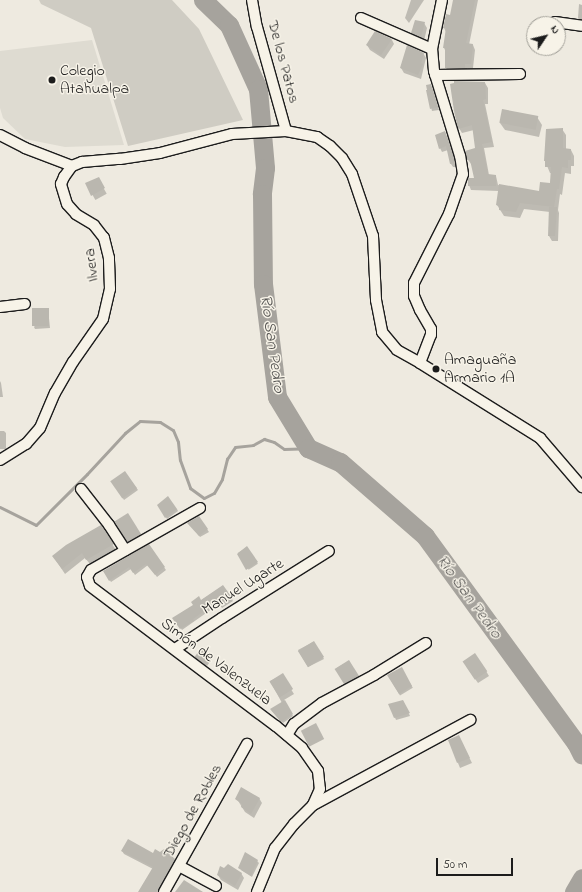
<!DOCTYPE html>
<html>
<head>
<meta charset="utf-8">
<style>
  body { margin:0 }
  #map { position:relative; width:582px; height:892px; overflow:hidden; background:#eeeae0; font-family:"Indie Flower",sans-serif }
  div>[style] { position:absolute }
  [style*='--x'] { left:calc(var(--x)*1px); top:calc(var(--y)*1px); width:calc(var(--w)*1px); rotate:calc(var(--a)*1deg) }
  .built>* { inset:0; background:#dedbd1 }
  .green>* { inset:0; background:#cfccc3 }
  .shadow>* { inset:0; background:#0003; transform-origin:0 0 }
  .stream>* { height:3px; margin:-1.5px; padding:0 1.5px; transform-origin:1.5px; border-radius:1.5px; background:#a6a39d }
  .river>* { height:19px; margin:-9.5px; padding:0 9.5px; transform-origin:9.5px; border-radius:9.5px; background:#a6a39d }
  .building>* { inset:0; background:#bab7af; transform-origin:0 0 }
  .roads { filter:drop-shadow(1px 0 #1c1c1c) drop-shadow(-1px 0 #1c1c1c) drop-shadow(0 1px #1c1c1c) drop-shadow(0 -1px #1c1c1c) }
  .minor>* { height:10px; margin:-5px; padding:0 5px; transform-origin:5px; border-radius:5px; background:#f7f3e8 }
  .dots>* { width:11px; height:11px; translate:-50% -50%; box-sizing:border-box; border:2px solid #f7f3e8; border-radius:50% }
  span { translate:-50% -50%; white-space:nowrap; text-align:center; line-height:1.15; -webkit-text-stroke:3px #f7f3e8; paint-order:stroke }
  .street-label { font-size:16px; color:#1c1c1c }
  .poi-label { font-size:16px; color:#1c1c1c }
  .left { translate:0 -50%; text-align:left }
  .water-label { font-size:17px; color:#535250; font-style:italic }
  .north { position:absolute; left:526px; top:16px; width:40px; height:40px; box-sizing:border-box; background:#f7f3e8; border:1px solid #9f9d96; border-radius:50%; rotate:55deg; font-size:11px; font-weight:700; line-height:16px; text-align:center; color:#1c1c1c }
  .north::after { content:''; display:block; margin:auto; width:14px; height:18px; background:#1c1c1c; clip-path:polygon(50% 0,100% 100%,50% 72%,0 100%) }
  .scale { position:absolute; left:436px; top:858px; width:77px; height:18px; box-sizing:border-box; border:2px solid #1c1c1c; border-top:0; padding-left:5px; font-size:12px; line-height:14px; white-space:nowrap; color:#1c1c1c; -webkit-text-stroke:3px #f7f3e8; paint-order:stroke }
</style>
</head>
<body>
<div id="map">
  <div class="built">
    <div style="clip-path:polygon(92px 40px,124px 145px,65px 147px,25px 139px,3px 118px,0 108px,0 51px)"></div>
  </div>
  <div class="green">
    <div style="clip-path:polygon(39px 0,172px 0,199px 29px,243px 120px,128px 146px,91px 28px,41px 4px)"></div>
  </div>
  <div class="shadow">
    <div style="clip-path:polygon(411px 0,424px 0,409px 23px,405px 18px)"></div>
    <div style="clip-path:polygon(454px 0,478px 0,469px 45px,473px 45px,475px 50px,473px 68px,467px 68px,467px 73px,449px 72px,446px 68px,446px 52px,444px 48px,446px 32px,444px 28px,451px 16px)"></div>
    <div style="clip-path:polygon(579px 4px,582px 5px,582px 24px,578px 18px)"></div>
    <div style="clip-path:polygon(424px 23px,427px 28px,424px 41px,415px 37px,412px 33px)"></div>
    <div style="clip-path:polygon(375px 33px,392px 40px,394px 44px,384px 59px,370px 50px,367px 45px)"></div>
    <div style="clip-path:polygon(423px 53px,426px 58px,421px 79px,404px 73px,401px 68px)"></div>
    <div style="clip-path:polygon(485px 83px,488px 88px,488px 104px,485px 104px,494px 147px,484px 148px,489px 175px,496px 176px,498px 185px,540px 192px,550px 184px,552px 173px,550px 173px,545px 161px,562px 129px,566px 135px,566px 150px,571px 150px,574px 156px,574px 166px,571px 166px,571px 174px,565px 173px,562px 195px,560px 194px,558px 210px,559px 213px,558px 241px,552px 241px,549px 236px,550px 212px,524px 209px,520px 218px,504px 216px,497px 205px,499px 191px,471px 190px,469px 185px,475px 179px,472px 165px,468px 160px,477px 149px,474px 130px,462px 133px,459px 128px)"></div>
    <div style="clip-path:polygon(432px 87px,439px 110px,432px 111px,427px 91px)"></div>
    <div style="clip-path:polygon(537px 117px,542px 125px,539px 137px,505px 130px,500px 123px)"></div>
    <div style="clip-path:polygon(447px 136px,456px 167px,453px 167px,451px 164px,448px 150px,442px 152px,440px 148px)"></div>
    <div style="left:98px;top:178px;width:18px;height:13px;rotate:61deg"></div>
    <div style="clip-path:polygon(48px 309px,50px 328px,35px 329px,34px 327px)"></div>
    <div style="clip-path:polygon(0 381px,1px 383px,3px 397px,0 397px)"></div>
    <div style="clip-path:polygon(0 426px,0 431px,4px 431px,6px 433px,6px 449px,0 449px)"></div>
    <div style="clip-path:polygon(125px 473px,138px 490px,124px 500px,113px 482px)"></div>
    <div style="clip-path:polygon(158px 505px,177px 509px,178px 511px,167px 519px)"></div>
    <div style="clip-path:polygon(127px 515px,143px 539px,131px 546px,119px 528px)"></div>
    <div style="clip-path:polygon(199px 517px,209px 532px,200px 537px,190px 525px)"></div>
    <div style="clip-path:polygon(100px 526px,116px 550px,90px 564px,85px 558px,65px 574px,53px 556px)"></div>
    <div style="clip-path:polygon(149px 546px,166px 570px,157px 577px,148px 565px,135px 575px,131px 569px,111px 582px,104px 571px)"></div>
    <div style="left:247px;top:547px;width:20px;height:11px;rotate:57deg"></div>
    <div style="clip-path:polygon(223px 586px,233px 601px,222px 608px,219px 604px,182px 630px,174px 618px)"></div>
    <div style="clip-path:polygon(313px 642px,324px 659px,308px 667px,298px 650px)"></div>
    <div style="clip-path:polygon(196px 656px,211px 657px,212px 659px,207px 666px)"></div>
    <div style="left:349px;top:661px;width:20px;height:15px;rotate:60deg"></div>
    <div style="clip-path:polygon(466px 666px,486px 671px,489px 676px,478px 683px)"></div>
    <div style="left:401px;top:668px;width:23px;height:15px;rotate:59deg"></div>
    <div style="clip-path:polygon(282px 675px,294px 694px,284px 700px,293px 716px,283px 723px,272px 711px,282px 703px,270px 681px)"></div>
    <div style="clip-path:polygon(403px 701px,410px 716px,396px 720px,390px 705px)"></div>
    <div style="clip-path:polygon(461px 741px,472px 763px,460px 768px,458px 763px)"></div>
    <div style="clip-path:polygon(259px 798px,262px 803px,254px 818px,245px 812px,237px 799px)"></div>
    <div style="clip-path:polygon(122px 851px,153px 854px,174px 859px,176px 863px,159px 892px,140px 892px,153px 869px,124px 854px)"></div>
    <div style="clip-path:polygon(257px 861px,259px 863px,252px 877px,241px 870px)"></div>
    <div style="clip-path:polygon(241px 873px,244px 878px,238px 890px,221px 880px,218px 875px)"></div>
  </div>
  <div class="stream">
    <div style="--x:0;--y:507;--w:40;--a:26.6"></div>
    <div style="--x:36;--y:525;--w:72;--a:-45"></div>
    <div style="--x:87;--y:474;--w:56;--a:-47.2"></div>
    <div style="--x:125;--y:433;--w:19;--a:-39"></div>
    <div style="--x:140;--y:421;--w:20;--a:3"></div>
    <div style="--x:160;--y:422;--w:15;--a:32"></div>
    <div style="--x:173;--y:430;--w:13;--a:67"></div>
    <div style="--x:178;--y:442;--w:18;--a:84"></div>
    <div style="--x:180;--y:460;--w:30;--a:70"></div>
    <div style="--x:190;--y:488;--w:17;--a:36"></div>
    <div style="--x:204;--y:498;--w:11;--a:-27"></div>
    <div style="--x:214;--y:493;--w:16;--a:-60"></div>
    <div style="--x:222;--y:479;--w:21;--a:-76"></div>
    <div style="--x:227;--y:459;--w:14;--a:-56"></div>
    <div style="--x:235;--y:447;--w:18;--a:-6"></div>
    <div style="--x:253;--y:445;--w:13;--a:-29"></div>
    <div style="--x:264;--y:439;--w:10;--a:17"></div>
    <div style="--x:274;--y:442;--w:12;--a:35"></div>
    <div style="--x:284;--y:449;--w:24;--a:-2"></div>
  </div>
  <div class="river">
    <div style="--x:203;--y:0;--w:36;--a:44"></div>
    <div style="--x:229;--y:25;--w:70;--a:65.6"></div>
    <div style="--x:258;--y:89;--w:79;--a:84.9"></div>
    <div style="--x:265;--y:168;--w:26;--a:97"></div>
    <div style="--x:262;--y:194;--w:90;--a:89.4"></div>
    <div style="--x:263;--y:284;--w:114;--a:82.9"></div>
    <div style="--x:277;--y:397;--w:60;--a:58.7"></div>
    <div style="--x:308;--y:448;--w:35;--a:24"></div>
    <div style="--x:340;--y:462;--w:113;--a:41"></div>
    <div style="--x:425;--y:536;--w:256;--a:53.9"></div>
    <div style="--x:576;--y:743;--w:13;--a:63"></div>
    <div style="--x:574;--y:892;--w:16;--a:-60"></div>
  </div>
  <div class="building">
    <div style="clip-path:polygon(453px 0,475px 0,466px 43px,473px 44px,471px 64px,465px 64px,465px 68px,445px 68px,445px 48px,443px 48px,446px 28px,443px 28px,446px 14px,450px 15px)"></div>
    <div style="clip-path:polygon(415px 20px,425px 22px,421px 37px,411px 33px)"></div>
    <div style="clip-path:polygon(375px 31px,392px 39px,381px 55px,366px 45px)"></div>
    <div style="clip-path:polygon(407px 45px,424px 53px,421px 63px,423px 64px,418px 75px,400px 68px)"></div>
    <div style="clip-path:polygon(454px 81px,485px 82px,486px 99px,483px 100px,492px 142px,482px 144px,488px 174px,496px 175px,496px 186px,468px 186px,468px 178px,474px 178px,470px 160px,467px 160px,465px 151px,475px 148px,472px 125px,458px 129px,454px 111px,450px 84px,454px 83px)"></div>
    <div style="clip-path:polygon(431px 84px,438px 107px,430px 109px,426px 90px,427px 90px,426px 85px)"></div>
    <div style="left:502px;top:109px;width:37px;height:14px;rotate:11deg"></div>
    <div style="clip-path:polygon(563px 128px,563px 148px,571px 149px,571px 160px,568px 160px,568px 168px,562px 167px,559px 189px,557px 189px,554px 207px,520px 203px,516px 212px,499px 210px,499px 206px,496px 205px,499px 184px,539px 191px,540px 182px,550px 183px,551px 167px,545px 167px,545px 161px,544px 161px,546px 129px)"></div>
    <div style="clip-path:polygon(445px 131px,454px 157px,455px 163px,450px 164px,446px 146px,439px 149px,435px 135px)"></div>
    <div style="clip-path:polygon(99px 177px,105px 188px,91px 196px,85px 183px)"></div>
    <div style="clip-path:polygon(549px 207px,557px 207px,555px 236px,548px 236px)"></div>
    <div style="left:49px;top:308px;width:18px;height:17px;rotate:90deg"></div>
    <div style="left:125px;top:471px;width:21px;height:18px;rotate:55deg"></div>
    <div style="clip-path:polygon(168px 496px,177px 509px,165px 518px,157px 505px)"></div>
    <div style="left:128px;top:513px;width:25px;height:16px;rotate:58deg"></div>
    <div style="clip-path:polygon(199px 516px,208px 529px,199px 536px,187px 523px)"></div>
    <div style="clip-path:polygon(101px 525px,114px 544px,86px 560px,82px 553px,62px 569px,52px 556px,66px 545px)"></div>
    <div style="clip-path:polygon(149px 544px,165px 567px,155px 575px,146px 564px,133px 573px,129px 567px,109px 581px,103px 571px)"></div>
    <div style="clip-path:polygon(247px 546px,258px 562px,246px 570px,237px 554px)"></div>
    <div style="clip-path:polygon(223px 585px,233px 599px,220px 606px,217px 602px,193px 619px,194px 621px,180px 629px,172px 618px,193px 605px,191px 602px,199px 596px,201px 600px)"></div>
    <div style="left:314px;top:641px;width:19px;height:19px;rotate:58deg"></div>
    <div style="left:201px;top:648px;width:14px;height:11px;rotate:36deg"></div>
    <div style="left:475px;top:653px;width:22px;height:15px;rotate:56deg"></div>
    <div style="left:349px;top:660px;width:19px;height:17px;rotate:58deg"></div>
    <div style="clip-path:polygon(402px 667px,412px 686px,399px 694px,387px 675px)"></div>
    <div style="left:283px;top:673px;width:19px;height:16px;rotate:58deg"></div>
    <div style="clip-path:polygon(285px 700px,293px 714px,281px 722px,270px 709px)"></div>
    <div style="clip-path:polygon(403px 700px,410px 713px,394px 718px,388px 704px)"></div>
    <div style="left:316px;top:723px;width:18px;height:17px;rotate:63deg"></div>
    <div style="clip-path:polygon(459px 735px,470px 758px,457px 763px,448px 740px)"></div>
    <div style="clip-path:polygon(241px 787px,260px 798px,251px 814px,241px 807px,242px 804px,235px 799px)"></div>
    <div style="clip-path:polygon(128px 839px,153px 853px,155px 849px,160px 852px,164px 849px,175px 859px,156px 892px,138px 892px,153px 867px,121px 851px)"></div>
    <div style="clip-path:polygon(245px 852px,258px 860px,251px 876px,238px 868px)"></div>
    <div style="clip-path:polygon(228px 864px,242px 873px,235px 886px,217px 875px,220px 866px,224px 868px)"></div>
    <div style="clip-path:polygon(184px 880px,203px 892px,175px 892px)"></div>
  </div>
  <div class="roads">
    <div class="minor">
      <div style="--x:252;--y:0;--w:27;--a:80"></div>
      <div style="--x:257;--y:27;--w:108;--a:74.4"></div>
      <div style="--x:361;--y:18;--w:77;--a:23.6"></div>
      <div style="--x:555;--y:22;--w:27;--a:8"></div>
      <div style="--x:435;--y:75;--w:85;--a:-0.7"></div>
      <div style="--x:0;--y:135;--w:28;--a:27"></div>
      <div style="--x:25;--y:148;--w:50;--a:21"></div>
      <div style="--x:0;--y:307;--w:25;--a:-7"></div>
      <div style="--x:420;--y:363;--w:30;--a:-69"></div>
      <div style="--x:431;--y:335;--w:6;--a:-90"></div>
      <div style="--x:431;--y:329;--w:22;--a:-120"></div>
      <div style="--x:420;--y:310;--w:15;--a:-113"></div>
      <div style="--x:414;--y:296;--w:13;--a:-90"></div>
      <div style="--x:414;--y:283;--w:77;--a:-63.1"></div>
      <div style="--x:449;--y:214;--w:42;--a:-70.7"></div>
      <div style="--x:463;--y:174;--w:18;--a:-99"></div>
      <div style="--x:460;--y:156;--w:89;--a:-107"></div>
      <div style="--x:434;--y:71;--w:22;--a:-95"></div>
      <div style="--x:432;--y:49;--w:50;--a:-78.5"></div>
      <div style="--x:0;--y:460;--w:31;--a:-32"></div>
      <div style="--x:26;--y:444;--w:21;--a:-49"></div>
      <div style="--x:40;--y:428;--w:38;--a:-67"></div>
      <div style="--x:55;--y:393;--w:36;--a:-60"></div>
      <div style="--x:73;--y:362;--w:52;--a:-55.1"></div>
      <div style="--x:103;--y:319;--w:31;--a:-77"></div>
      <div style="--x:110;--y:289;--w:31;--a:-92"></div>
      <div style="--x:109;--y:258;--w:21;--a:-104"></div>
      <div style="--x:104;--y:238;--w:16;--a:-128"></div>
      <div style="--x:94;--y:225;--w:21;--a:-149"></div>
      <div style="--x:76;--y:214;--w:13;--a:-132"></div>
      <div style="--x:67;--y:204;--w:21;--a:-107"></div>
      <div style="--x:61;--y:184;--w:8;--a:-67"></div>
      <div style="--x:64;--y:177;--w:14;--a:-54"></div>
      <div style="--x:72;--y:166;--w:11;--a:-22"></div>
      <div style="--x:82;--y:162;--w:38;--a:-5"></div>
      <div style="--x:120;--y:159;--w:40;--a:-8.5"></div>
      <div style="--x:160;--y:153;--w:74;--a:-14.8"></div>
      <div style="--x:232;--y:134;--w:54;--a:-3.2"></div>
      <div style="--x:286;--y:131;--w:32;--a:11"></div>
      <div style="--x:317;--y:137;--w:16;--a:35"></div>
      <div style="--x:330;--y:146;--w:17;--a:45"></div>
      <div style="--x:342;--y:158;--w:19;--a:58"></div>
      <div style="--x:352;--y:174;--w:65;--a:71.3"></div>
      <div style="--x:373;--y:236;--w:64;--a:87.3"></div>
      <div style="--x:376;--y:300;--w:33;--a:79"></div>
      <div style="--x:382;--y:332;--w:23;--a:50"></div>
      <div style="--x:397;--y:350;--w:26;--a:29"></div>
      <div style="--x:420;--y:363;--w:142;--a:32"></div>
      <div style="--x:540;--y:438;--w:65;--a:49.4"></div>
      <div style="--x:81;--y:489;--w:46;--a:52.1"></div>
      <div style="--x:109;--y:525;--w:30;--a:57"></div>
      <div style="--x:200;--y:508;--w:125;--a:150.4"></div>
      <div style="--x:91;--y:570;--w:8;--a:120"></div>
      <div style="--x:87;--y:577;--w:9;--a:72"></div>
      <div style="--x:90;--y:586;--w:233;--a:37"></div>
      <div style="--x:276;--y:726;--w:34;--a:40"></div>
      <div style="--x:302;--y:748;--w:28;--a:55"></div>
      <div style="--x:318;--y:771;--w:18;--a:84"></div>
      <div style="--x:320;--y:789;--w:17;--a:114"></div>
      <div style="--x:313;--y:805;--w:27;--a:135"></div>
      <div style="--x:294;--y:824;--w:31;--a:128"></div>
      <div style="--x:275;--y:848;--w:48;--a:112.2"></div>
      <div style="--x:175;--y:649;--w:56;--a:-33.4"></div>
      <div style="--x:222;--y:618;--w:126;--a:-32.1"></div>
      <div style="--x:287;--y:735;--w:13;--a:-58"></div>
      <div style="--x:294;--y:724;--w:35;--a:-37"></div>
      <div style="--x:322;--y:703;--w:59;--a:-28.3"></div>
      <div style="--x:374;--y:675;--w:61;--a:-31.6"></div>
      <div style="--x:313;--y:805;--w:179;--a:-28.4"></div>
      <div style="--x:179;--y:866;--w:42;--a:28.4"></div>
      <div style="--x:164;--y:892;--w:170;--a:-60.7"></div>
    </div>
  </div>
  <div class="dots">
    <div style="left:52px;top:80px;background:#1c1c1c"></div>
    <div style="left:436px;top:369px;background:#1c1c1c"></div>
  </div>
  <div class="street-label">
    <span style="left:283px;top:62px;rotate:75deg">De los Patos</span>
    <span style="left:92px;top:265px;rotate:-97deg">Ilvera</span>
    <span style="left:243px;top:587px;rotate:-32deg">Manuel Ugarte</span>
    <span style="left:216px;top:662px;rotate:37deg">Simón de Valenzuela</span>
    <span style="left:193px;top:811px;rotate:-61deg">Diego de Robles</span>
  </div>
  <div class="poi-label">
    <span class="left" style="left:60px;top:80px">Colegio<br>Atahualpa</span>
    <span class="left" style="left:444px;top:369px">Amaguaña<br>Armario 1A</span>
  </div>
  <div class="water-label">
    <span style="left:272px;top:344px;rotate:82deg">Río San Pedro</span>
    <span style="left:469px;top:597px;rotate:54deg">Río San Pedro</span>
  </div>
  <div class="north">N</div>
  <div class="scale">50 m</div>
</div>
</body>
</html>
